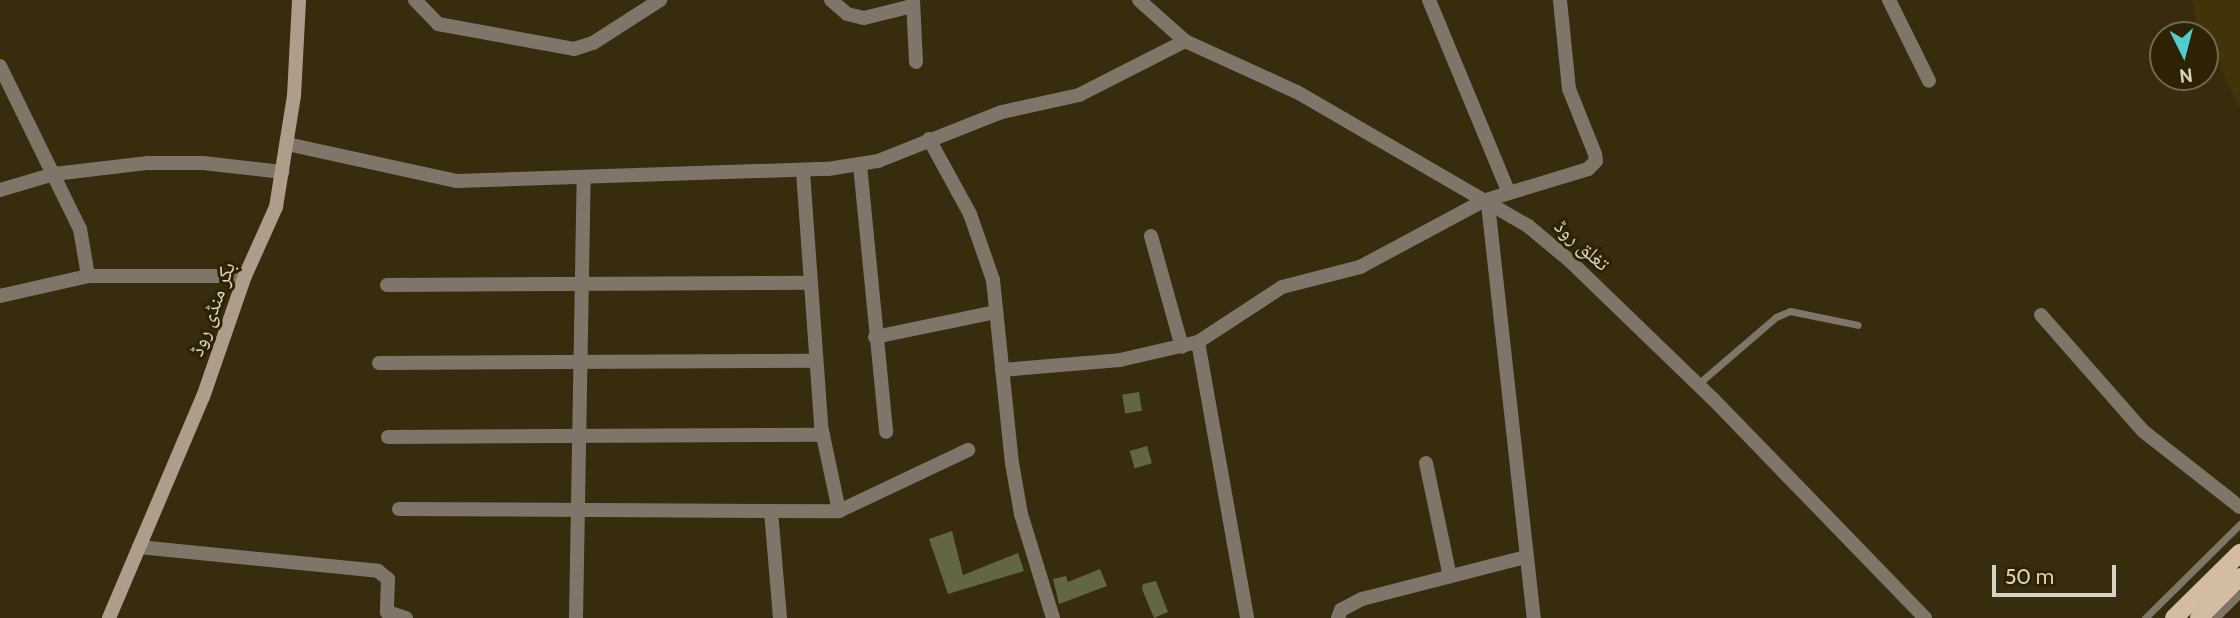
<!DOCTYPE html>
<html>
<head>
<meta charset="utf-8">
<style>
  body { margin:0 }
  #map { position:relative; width:2240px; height:618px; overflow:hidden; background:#372c0d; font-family:Cabin,"Noto Naskh Arabic",sans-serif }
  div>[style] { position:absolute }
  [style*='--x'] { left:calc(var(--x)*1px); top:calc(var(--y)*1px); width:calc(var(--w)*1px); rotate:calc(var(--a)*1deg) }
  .built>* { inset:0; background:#41340b }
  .building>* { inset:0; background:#636645; transform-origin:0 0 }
  .service>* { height:7px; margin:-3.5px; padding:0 3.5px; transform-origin:3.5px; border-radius:3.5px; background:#7f7569 }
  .minor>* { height:14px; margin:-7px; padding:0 7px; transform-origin:7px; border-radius:7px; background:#7f7569 }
  .tertiary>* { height:14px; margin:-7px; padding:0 7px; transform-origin:7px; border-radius:7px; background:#7f7569 }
  .secondary>* { height:14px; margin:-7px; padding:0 7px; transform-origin:7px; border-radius:7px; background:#ae9d8a }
  .primary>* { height:18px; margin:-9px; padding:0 9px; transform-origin:9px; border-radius:9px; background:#d2bca3 }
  span { translate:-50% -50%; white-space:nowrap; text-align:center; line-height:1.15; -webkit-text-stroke:6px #2d2203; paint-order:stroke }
  .street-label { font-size:21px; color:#d8d2c0 }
  .north { position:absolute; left:2149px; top:21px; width:70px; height:70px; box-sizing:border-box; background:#2d2203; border:2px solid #71684f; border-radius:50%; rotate:174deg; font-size:19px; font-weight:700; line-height:28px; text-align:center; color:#d8d2c0 }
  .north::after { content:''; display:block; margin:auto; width:24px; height:32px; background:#52cdcd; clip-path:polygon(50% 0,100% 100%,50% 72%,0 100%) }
  .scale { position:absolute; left:1992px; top:565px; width:124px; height:32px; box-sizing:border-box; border:4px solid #d8d2c0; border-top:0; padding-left:9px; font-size:21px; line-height:24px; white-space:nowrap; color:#d8d2c0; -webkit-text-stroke:5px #2d2203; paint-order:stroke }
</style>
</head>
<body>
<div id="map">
  <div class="built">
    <div style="clip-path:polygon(2192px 0,2240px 0,2240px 109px,2205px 35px,2197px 29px)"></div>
  </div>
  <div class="building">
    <div style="left:1139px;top:392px;width:19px;height:17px;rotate:81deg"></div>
    <div style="left:1147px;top:446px;width:18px;height:18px;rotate:74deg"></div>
    <div style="clip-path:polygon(952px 531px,963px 575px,1018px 553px,1024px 571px,948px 594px,929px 539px)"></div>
    <div style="clip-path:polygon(1100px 569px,1107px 586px,1059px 604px,1053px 579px,1066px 576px,1068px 582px)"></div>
    <div style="clip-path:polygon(1156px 581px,1168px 612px,1154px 618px,1142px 589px,1143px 584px)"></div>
  </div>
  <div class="service">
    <div style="--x:1698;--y:384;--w:103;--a:-40.7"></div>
    <div style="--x:1776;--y:317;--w:15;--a:-23"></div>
    <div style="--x:1790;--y:311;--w:69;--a:11.6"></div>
    <div style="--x:2145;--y:618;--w:134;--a:-44.7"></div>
    <div style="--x:2216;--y:618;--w:34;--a:-45"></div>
  </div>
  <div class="minor">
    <div style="--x:415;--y:0;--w:33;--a:46"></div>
    <div style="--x:438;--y:24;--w:138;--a:10.4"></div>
    <div style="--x:574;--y:49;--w:20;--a:-18"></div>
    <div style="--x:593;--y:43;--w:80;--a:-32.7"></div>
    <div style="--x:831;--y:0;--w:21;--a:41"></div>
    <div style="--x:847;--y:14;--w:17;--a:13"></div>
    <div style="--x:864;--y:18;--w:49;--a:-14"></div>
    <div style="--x:913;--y:0;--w:62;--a:87.2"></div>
    <div style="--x:1429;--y:0;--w:209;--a:67.5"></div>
    <div style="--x:1889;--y:0;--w:90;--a:63.7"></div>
    <div style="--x:0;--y:66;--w:182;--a:63.9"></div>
    <div style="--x:80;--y:229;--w:48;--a:80.3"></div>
    <div style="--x:929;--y:139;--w:85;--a:61.3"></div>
    <div style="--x:970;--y:214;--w:70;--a:70.8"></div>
    <div style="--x:993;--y:280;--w:184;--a:84.1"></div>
    <div style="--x:1012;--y:463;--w:52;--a:80"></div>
    <div style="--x:1021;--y:514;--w:109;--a:72.9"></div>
    <div style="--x:287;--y:144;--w:174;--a:12.3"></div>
    <div style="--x:457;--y:181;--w:371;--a:-1.9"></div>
    <div style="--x:828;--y:169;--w:51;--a:-9.1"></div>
    <div style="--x:878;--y:161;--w:133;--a:-21.6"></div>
    <div style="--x:1002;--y:112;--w:79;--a:-12.4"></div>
    <div style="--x:1079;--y:95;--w:119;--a:-27"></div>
    <div style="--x:860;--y:165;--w:268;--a:84.4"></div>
    <div style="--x:803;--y:172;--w:255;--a:85.9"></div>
    <div style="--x:821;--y:426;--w:87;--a:78"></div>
    <div style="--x:0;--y:190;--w:56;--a:-16.5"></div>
    <div style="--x:54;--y:174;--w:95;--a:-6.7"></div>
    <div style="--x:148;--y:163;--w:55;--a:0"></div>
    <div style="--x:203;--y:163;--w:80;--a:6.5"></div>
    <div style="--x:1151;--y:236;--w:115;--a:74.4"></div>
    <div style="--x:387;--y:285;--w:423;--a:-0.3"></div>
    <div style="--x:0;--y:296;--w:90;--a:-12.8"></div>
    <div style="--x:88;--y:276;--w:157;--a:0"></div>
    <div style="--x:2041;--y:315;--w:154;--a:48.7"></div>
    <div style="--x:2143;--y:431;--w:123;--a:38.1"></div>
    <div style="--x:875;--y:337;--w:124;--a:-11.7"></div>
    <div style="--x:1198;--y:342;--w:280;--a:79.9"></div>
    <div style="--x:379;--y:363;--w:437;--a:-0.3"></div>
    <div style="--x:1002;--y:370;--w:118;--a:-4.8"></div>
    <div style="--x:1120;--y:360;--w:80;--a:-13"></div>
    <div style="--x:1198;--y:342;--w:100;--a:-33.2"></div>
    <div style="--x:1282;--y:287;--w:81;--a:-14.4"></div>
    <div style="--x:1360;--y:267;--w:140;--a:-28.2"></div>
    <div style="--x:1483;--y:201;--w:110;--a:-16.9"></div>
    <div style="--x:1588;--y:169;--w:11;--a:-45"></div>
    <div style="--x:1596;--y:161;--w:7;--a:-98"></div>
    <div style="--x:1595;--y:154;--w:70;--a:-111.8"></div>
    <div style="--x:1569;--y:89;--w:89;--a:-95.8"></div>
    <div style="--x:388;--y:437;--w:435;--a:-0.3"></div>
    <div style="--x:1426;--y:463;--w:116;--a:78.1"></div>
    <div style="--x:399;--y:509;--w:440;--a:0.3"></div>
    <div style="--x:839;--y:511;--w:143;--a:-25.3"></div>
    <div style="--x:771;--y:511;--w:107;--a:85.2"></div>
    <div style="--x:139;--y:547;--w:240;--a:5.7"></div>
    <div style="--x:378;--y:571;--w:13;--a:39"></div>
    <div style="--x:388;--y:579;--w:33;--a:92"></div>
    <div style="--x:387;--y:612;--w:20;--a:18"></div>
    <div style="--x:576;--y:618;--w:440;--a:-89"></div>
    <div style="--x:1338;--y:618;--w:9;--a:-69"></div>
    <div style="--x:1341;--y:610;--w:24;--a:-28"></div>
    <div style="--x:1362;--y:599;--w:168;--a:-14.4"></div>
  </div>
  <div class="tertiary">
    <div style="--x:1139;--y:0;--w:62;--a:41.7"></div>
    <div style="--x:1185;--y:41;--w:123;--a:24.5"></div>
    <div style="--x:1297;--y:92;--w:267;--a:30.1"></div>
    <div style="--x:1528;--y:226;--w:55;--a:39.8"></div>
    <div style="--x:1570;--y:261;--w:199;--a:44"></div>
    <div style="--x:1713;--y:399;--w:305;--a:45.9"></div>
    <div style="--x:1488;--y:204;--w:417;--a:83.7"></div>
  </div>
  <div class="secondary">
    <div style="--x:109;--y:618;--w:240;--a:-67"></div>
    <div style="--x:203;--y:397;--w:128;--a:-70.9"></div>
    <div style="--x:245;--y:276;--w:76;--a:-65.8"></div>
    <div style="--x:276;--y:207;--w:112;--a:-80.8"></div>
    <div style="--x:294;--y:96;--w:96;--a:-87"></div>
  </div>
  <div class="primary">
    <div style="--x:2174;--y:618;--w:93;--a:-44.6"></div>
    <div style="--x:2199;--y:618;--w:58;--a:-45"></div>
  </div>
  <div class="street-label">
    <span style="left:1582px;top:245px;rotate:42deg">تغلق روڈ</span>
    <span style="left:212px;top:309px;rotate:-70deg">بکر منڈی روڈ</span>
  </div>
  <div class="north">N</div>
  <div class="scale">50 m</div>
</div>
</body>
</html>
